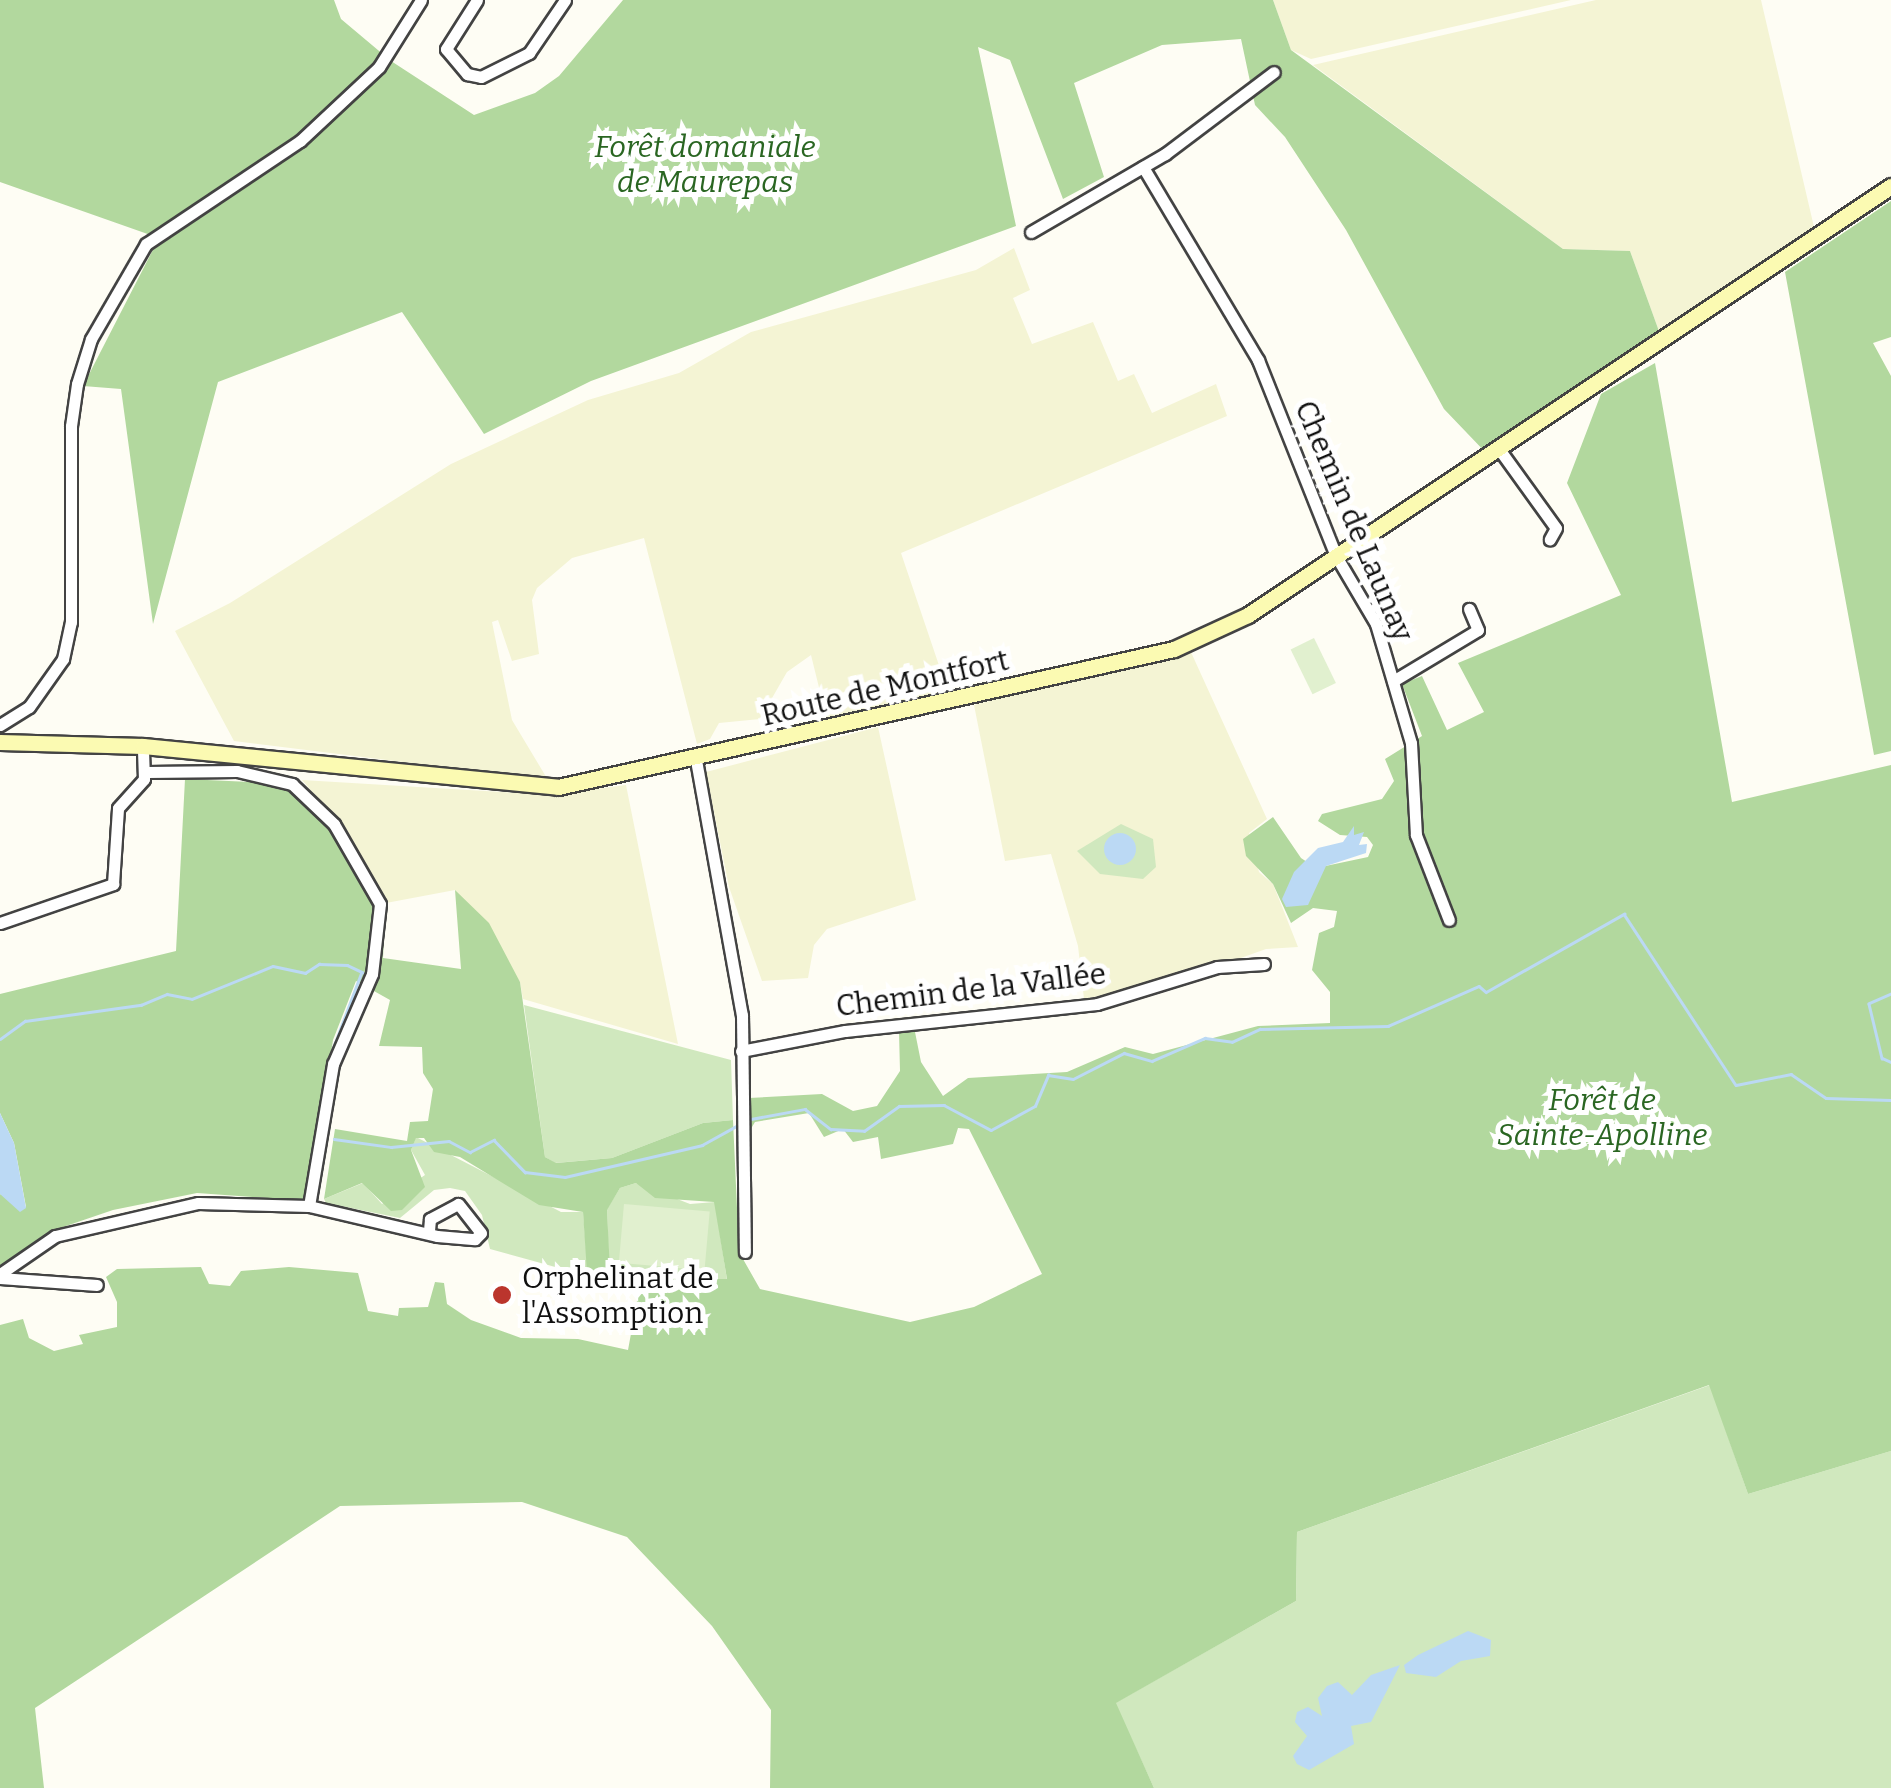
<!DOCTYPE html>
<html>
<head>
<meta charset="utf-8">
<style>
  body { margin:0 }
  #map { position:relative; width:1891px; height:1788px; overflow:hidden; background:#fefdf4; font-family:Bitter,serif }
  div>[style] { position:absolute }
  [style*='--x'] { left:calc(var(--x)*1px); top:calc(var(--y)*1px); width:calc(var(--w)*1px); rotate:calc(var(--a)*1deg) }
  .farmland>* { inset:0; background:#f4f4d4 }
  .green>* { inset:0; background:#d0e8be }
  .forest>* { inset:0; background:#b2d89e }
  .pitch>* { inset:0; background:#e1f0cf; transform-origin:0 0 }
  .water>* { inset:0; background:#bbd9f4 }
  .round { border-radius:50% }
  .stream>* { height:2.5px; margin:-1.25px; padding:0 1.25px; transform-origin:1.25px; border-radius:1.25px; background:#bbd9f4 }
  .roads { filter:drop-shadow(2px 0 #434343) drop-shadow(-2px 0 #434343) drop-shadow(0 2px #434343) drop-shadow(0 -2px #434343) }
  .street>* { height:11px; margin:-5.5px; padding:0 5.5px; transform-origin:5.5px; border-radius:5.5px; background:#fff }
  .secondary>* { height:15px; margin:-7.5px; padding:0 7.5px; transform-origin:7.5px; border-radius:7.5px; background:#fbfab2 }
  .dots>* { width:28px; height:28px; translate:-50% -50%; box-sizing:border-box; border:5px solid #fff; border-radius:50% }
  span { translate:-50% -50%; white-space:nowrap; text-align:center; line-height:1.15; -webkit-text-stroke:10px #fff; paint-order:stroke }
  .park-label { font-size:30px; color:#2a6622; font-style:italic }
  .street-label { font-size:30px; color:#101010 }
  .poi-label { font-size:30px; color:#101010 }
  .left { translate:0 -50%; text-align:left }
</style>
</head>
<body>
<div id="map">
  <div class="farmland">
    <div style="clip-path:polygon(1273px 0,1571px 0,1311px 59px,1291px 50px)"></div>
    <div style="clip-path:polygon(1596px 0,1761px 0,1814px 227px,1660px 334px,1630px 251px,1563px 249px,1313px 65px)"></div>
    <div style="clip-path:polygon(1014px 248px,1030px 290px,1013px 298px,1032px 344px,1093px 322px,1118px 381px,1134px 374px,1152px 413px,1216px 384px,1227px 416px,901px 553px,949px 695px,827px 720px,811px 655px,787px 672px,760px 719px,719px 723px,710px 739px,697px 744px,644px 538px,572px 558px,537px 588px,532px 600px,539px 654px,512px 661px,498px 620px,492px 622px,512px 720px,548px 780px,234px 741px,175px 631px,230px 603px,451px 464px,588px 400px,679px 373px,751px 332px,976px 270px)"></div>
    <div style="clip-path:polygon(1190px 650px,1267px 819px,1249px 833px,1259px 872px,1273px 884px,1298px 947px,1266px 949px,1182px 979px,1084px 999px,1078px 946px,1051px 854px,1005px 861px,974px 705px)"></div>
    <div style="clip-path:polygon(878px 727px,916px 900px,827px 929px,814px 945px,808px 978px,762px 981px,729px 887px,706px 772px)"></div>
    <div style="clip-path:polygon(302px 780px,551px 795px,626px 785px,678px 1044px,523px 999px,520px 982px,455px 890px,386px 903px,346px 832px)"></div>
  </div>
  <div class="green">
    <div style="clip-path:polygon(1121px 824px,1153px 839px,1156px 867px,1143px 879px,1100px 874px,1077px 851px)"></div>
    <div style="clip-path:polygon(524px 1005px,731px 1060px,733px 1120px,703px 1123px,612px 1158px,555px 1163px,545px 1157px)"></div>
    <div style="clip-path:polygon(416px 1137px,561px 1212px,583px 1212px,588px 1273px,609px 1270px,607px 1209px,620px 1188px,636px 1183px,690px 1204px,715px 1202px,727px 1280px,666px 1279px,639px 1290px,490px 1249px,482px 1215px,465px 1191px,450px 1188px,434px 1190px,400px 1218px,326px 1203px,324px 1199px,363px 1183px,382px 1204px,425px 1175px,411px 1150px)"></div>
    <div style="clip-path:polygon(1710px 1385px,1748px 1494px,1891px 1451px,1891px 1788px,1154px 1788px,1115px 1703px,1296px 1601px,1297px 1532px)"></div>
  </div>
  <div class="forest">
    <div style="clip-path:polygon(0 0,334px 0,341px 19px,391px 61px,474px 115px,535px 93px,559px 76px,623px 0,1273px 0,1291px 50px,1563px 249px,1630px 251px,1660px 334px,1489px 456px,1444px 409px,1346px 230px,1285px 137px,1255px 105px,1241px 39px,1162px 45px,1074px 83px,1104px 177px,1063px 199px,1010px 60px,978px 47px,1016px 226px,591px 381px,484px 434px,402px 312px,218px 382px,153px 624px,121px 389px,83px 386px,159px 238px,0 182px)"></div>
    <div style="clip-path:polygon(1891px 201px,1891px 337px,1873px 343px,1891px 376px,1891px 751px,1874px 755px,1785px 272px)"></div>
    <div style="clip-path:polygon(1655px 363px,1732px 802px,1891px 765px,1891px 1451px,1748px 1494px,1709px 1385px,1297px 1532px,1296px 1601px,1116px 1703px,1154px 1788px,770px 1788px,771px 1710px,712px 1626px,627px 1537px,522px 1502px,340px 1506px,35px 1708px,44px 1788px,0 1788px,0 1325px,23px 1319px,29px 1338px,54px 1351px,83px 1344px,79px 1335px,117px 1327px,117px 1302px,106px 1277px,117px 1269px,201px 1267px,209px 1284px,230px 1286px,241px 1271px,289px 1267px,358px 1273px,368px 1311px,398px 1316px,399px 1308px,428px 1307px,435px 1282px,444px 1283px,447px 1304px,471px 1320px,521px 1338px,578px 1339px,628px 1350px,639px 1290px,666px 1279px,727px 1279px,714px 1202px,655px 1198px,636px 1183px,620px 1188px,607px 1210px,610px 1271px,587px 1273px,583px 1212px,539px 1205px,460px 1157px,434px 1152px,424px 1138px,416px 1138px,411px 1150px,425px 1187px,402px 1210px,391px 1211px,362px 1183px,324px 1199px,335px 1129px,407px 1141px,410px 1122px,428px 1121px,433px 1089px,423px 1073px,422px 1047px,379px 1046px,390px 1000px,356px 981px,333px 1040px,308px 1201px,197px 1193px,113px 1210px,63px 1227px,0 1270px,0 1194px,26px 1207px,14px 1143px,0 1113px,0 994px,176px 951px,185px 779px,294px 784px,386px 903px,383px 958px,461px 969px,455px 890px,489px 923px,520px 982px,545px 1157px,556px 1163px,612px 1158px,703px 1123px,733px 1120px,739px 1252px,760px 1289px,910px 1322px,974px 1307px,1042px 1274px,969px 1129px,958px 1128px,953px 1144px,881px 1159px,878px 1137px,853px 1142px,843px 1129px,824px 1137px,809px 1113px,755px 1122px,749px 1132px,749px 1098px,822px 1094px,853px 1111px,877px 1106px,900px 1071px,899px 1032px,915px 1032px,921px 1062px,943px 1096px,968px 1078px,1067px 1072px,1125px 1047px,1153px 1054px,1258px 1026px,1330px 1023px,1330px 992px,1312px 970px,1319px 933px,1334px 927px,1337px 911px,1313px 908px,1291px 923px,1273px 884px,1246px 856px,1243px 839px,1273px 817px,1301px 858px,1316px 868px,1368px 857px,1373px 845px,1367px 837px,1340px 835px,1318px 821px,1322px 814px,1382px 799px,1394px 781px,1385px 759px,1422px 736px,1402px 684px,1422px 676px,1447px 730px,1484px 712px,1458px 663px,1621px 595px,1567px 483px,1601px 394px)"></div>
  </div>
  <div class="pitch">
    <div style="left:1314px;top:638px;width:50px;height:26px;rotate:64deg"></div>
    <div style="left:624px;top:1204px;width:86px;height:59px;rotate:5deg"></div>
  </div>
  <div class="water">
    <div style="clip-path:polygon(1354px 826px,1354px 835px,1364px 832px,1359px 845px,1367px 844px,1366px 853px,1326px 866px,1308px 905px,1286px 907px,1282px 899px,1294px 872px,1318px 848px,1343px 842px)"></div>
    <div class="round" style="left:1104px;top:833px;width:32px;height:32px"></div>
    <div style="clip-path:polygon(0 1113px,14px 1143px,26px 1208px,20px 1212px,0 1194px)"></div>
    <div style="clip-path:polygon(1468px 1631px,1491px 1640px,1490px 1656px,1461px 1661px,1436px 1677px,1406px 1673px,1404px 1665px,1418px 1655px)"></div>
    <div style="clip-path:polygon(1400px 1665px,1371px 1722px,1351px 1726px,1354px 1744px,1309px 1770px,1297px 1764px,1293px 1756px,1307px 1736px,1295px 1722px,1297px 1712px,1308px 1707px,1322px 1716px,1318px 1698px,1327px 1686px,1338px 1682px,1352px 1695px,1371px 1675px)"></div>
  </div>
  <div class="stream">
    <div style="--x:1891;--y:994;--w:24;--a:156"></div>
    <div style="--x:1869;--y:1004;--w:56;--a:76.5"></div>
    <div style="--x:1882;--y:1058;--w:10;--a:24"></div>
    <div style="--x:0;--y:1039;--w:31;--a:-36"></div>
    <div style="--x:25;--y:1021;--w:117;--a:-7.9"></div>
    <div style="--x:141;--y:1005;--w:28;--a:-23"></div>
    <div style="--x:167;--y:994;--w:25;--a:11"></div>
    <div style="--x:192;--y:999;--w:87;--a:-22.2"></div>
    <div style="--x:273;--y:966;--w:33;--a:12"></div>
    <div style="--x:305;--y:973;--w:17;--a:-33"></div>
    <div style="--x:319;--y:964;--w:28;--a:2"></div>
    <div style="--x:347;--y:965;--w:17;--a:25"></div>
    <div style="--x:362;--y:972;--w:80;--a:110.5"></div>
    <div style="--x:751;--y:1119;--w:55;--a:-10.5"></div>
    <div style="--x:805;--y:1109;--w:33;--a:38"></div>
    <div style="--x:831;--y:1129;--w:33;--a:3"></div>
    <div style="--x:864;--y:1131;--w:43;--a:-35.5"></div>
    <div style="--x:899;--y:1106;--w:45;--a:-1.3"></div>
    <div style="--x:944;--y:1105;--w:53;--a:28"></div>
    <div style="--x:991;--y:1130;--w:50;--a:-28.6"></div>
    <div style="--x:1035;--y:1106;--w:34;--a:-67"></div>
    <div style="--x:1048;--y:1075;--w:25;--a:9"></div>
    <div style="--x:1073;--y:1079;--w:57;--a:-27"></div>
    <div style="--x:1124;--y:1053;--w:29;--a:16"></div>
    <div style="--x:1152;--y:1061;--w:58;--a:-23.5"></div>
    <div style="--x:1205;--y:1038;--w:27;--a:8"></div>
    <div style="--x:1232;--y:1042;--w:31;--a:-25"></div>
    <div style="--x:1260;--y:1029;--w:128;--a:-1.3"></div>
    <div style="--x:1388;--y:1026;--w:99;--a:-23.7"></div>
    <div style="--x:1479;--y:986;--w:9;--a:41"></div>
    <div style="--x:1486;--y:992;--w:159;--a:-29.5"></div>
    <div style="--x:1624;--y:914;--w:204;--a:56.8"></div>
    <div style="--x:1736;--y:1085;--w:56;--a:-11.3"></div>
    <div style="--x:1791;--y:1074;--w:42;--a:34.4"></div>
    <div style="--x:1826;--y:1098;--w:65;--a:1.8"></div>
    <div style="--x:334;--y:1139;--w:58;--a:8"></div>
    <div style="--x:391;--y:1147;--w:58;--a:-5.9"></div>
    <div style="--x:449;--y:1141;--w:24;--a:28"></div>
    <div style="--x:470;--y:1152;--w:27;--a:-27"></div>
    <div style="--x:494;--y:1140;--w:45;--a:45.9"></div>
    <div style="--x:525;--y:1172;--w:40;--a:7.1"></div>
    <div style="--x:565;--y:1177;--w:141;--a:-13.1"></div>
    <div style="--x:702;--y:1145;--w:39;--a:-29"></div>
  </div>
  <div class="roads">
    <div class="street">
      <div style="--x:477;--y:0;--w:58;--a:122.3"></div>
      <div style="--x:446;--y:49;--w:33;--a:50"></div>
      <div style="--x:467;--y:74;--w:14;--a:12"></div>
      <div style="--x:481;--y:77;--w:54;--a:-26.6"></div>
      <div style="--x:529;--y:53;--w:64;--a:-55.8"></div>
      <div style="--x:1143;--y:167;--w:225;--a:59.2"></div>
      <div style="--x:1258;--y:360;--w:211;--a:68.3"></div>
      <div style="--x:1336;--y:556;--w:79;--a:59.5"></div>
      <div style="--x:1376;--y:624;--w:124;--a:73.6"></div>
      <div style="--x:1411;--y:743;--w:92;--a:86.9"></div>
      <div style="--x:1416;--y:835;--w:91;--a:68.8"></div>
      <div style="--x:1031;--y:232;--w:155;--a:-30.2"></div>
      <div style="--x:1165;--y:154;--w:136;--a:-37"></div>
      <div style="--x:1499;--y:449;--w:97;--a:54.2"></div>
      <div style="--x:1556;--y:528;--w:13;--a:119"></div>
      <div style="--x:1393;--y:681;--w:99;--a:-31"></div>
      <div style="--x:1478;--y:630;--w:23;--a:-113"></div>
      <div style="--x:0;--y:725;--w:34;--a:-32"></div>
      <div style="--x:29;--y:707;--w:59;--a:-54.7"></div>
      <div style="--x:63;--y:659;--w:38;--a:-78"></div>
      <div style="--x:71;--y:622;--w:196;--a:-90"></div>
      <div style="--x:71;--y:426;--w:42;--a:-81.9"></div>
      <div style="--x:77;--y:384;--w:47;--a:-72.7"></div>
      <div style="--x:91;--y:339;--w:110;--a:-59.9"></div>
      <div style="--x:146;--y:244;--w:185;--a:-33.8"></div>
      <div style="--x:300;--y:141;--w:108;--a:-43.1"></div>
      <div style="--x:379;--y:67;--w:79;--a:-57.9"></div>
      <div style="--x:696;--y:760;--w:259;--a:79.8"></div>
      <div style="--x:742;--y:1015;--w:237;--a:89.3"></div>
      <div style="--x:147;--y:772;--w:90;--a:-0.6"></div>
      <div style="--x:237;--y:771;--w:57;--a:13.3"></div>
      <div style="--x:292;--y:784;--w:58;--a:43.6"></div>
      <div style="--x:334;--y:824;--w:92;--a:60.1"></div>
      <div style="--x:380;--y:904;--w:70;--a:96.5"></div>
      <div style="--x:372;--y:974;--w:98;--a:113.4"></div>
      <div style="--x:333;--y:1064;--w:144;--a:99.6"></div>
      <div style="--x:0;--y:923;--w:120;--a:-19"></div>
      <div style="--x:113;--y:884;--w:76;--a:-86.2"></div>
      <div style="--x:118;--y:808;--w:39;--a:-48"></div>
      <div style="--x:144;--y:779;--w:33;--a:-92"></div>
      <div style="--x:741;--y:1051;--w:106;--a:-10.9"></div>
      <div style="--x:845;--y:1031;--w:253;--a:-6.1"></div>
      <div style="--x:1097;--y:1004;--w:126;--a:-17.1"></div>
      <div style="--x:1217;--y:967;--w:47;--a:-3.7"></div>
      <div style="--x:0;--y:1274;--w:67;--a:-34.6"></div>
      <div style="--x:55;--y:1236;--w:147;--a:-13"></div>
      <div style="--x:198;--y:1203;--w:111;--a:1.5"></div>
      <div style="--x:309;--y:1206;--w:131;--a:13.2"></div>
      <div style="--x:437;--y:1236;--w:38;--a:5"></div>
      <div style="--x:475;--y:1239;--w:8;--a:-45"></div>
      <div style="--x:481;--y:1233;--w:37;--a:-128"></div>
      <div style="--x:458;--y:1204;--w:32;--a:152"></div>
      <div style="--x:430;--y:1219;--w:12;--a:95"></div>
      <div style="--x:0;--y:1278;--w:97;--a:4.1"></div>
    </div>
    <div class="secondary">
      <div style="--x:0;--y:742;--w:143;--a:1.6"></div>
      <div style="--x:143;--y:746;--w:417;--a:5.6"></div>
      <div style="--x:558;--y:787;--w:631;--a:-12.63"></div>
      <div style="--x:1174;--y:649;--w:81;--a:-24.7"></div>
      <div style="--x:1248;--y:615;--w:773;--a:-33.71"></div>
    </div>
  </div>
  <div class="dots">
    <div style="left:502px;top:1295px;background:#bb352d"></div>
  </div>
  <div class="park-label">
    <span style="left:705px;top:164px">Forêt domaniale<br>de Maurepas</span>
    <span style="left:1602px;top:1117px">Forêt de<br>Sainte-Apolline</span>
  </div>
  <div class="street-label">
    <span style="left:1354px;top:521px;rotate:67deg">Chemin de Launay</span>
    <span style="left:885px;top:688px;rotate:-13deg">Route de Montfort</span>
    <span style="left:971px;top:990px;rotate:-7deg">Chemin de la Vallée</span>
  </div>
  <div class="poi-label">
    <span class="left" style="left:522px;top:1295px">Orphelinat de<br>l'Assomption</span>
  </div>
</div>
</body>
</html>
